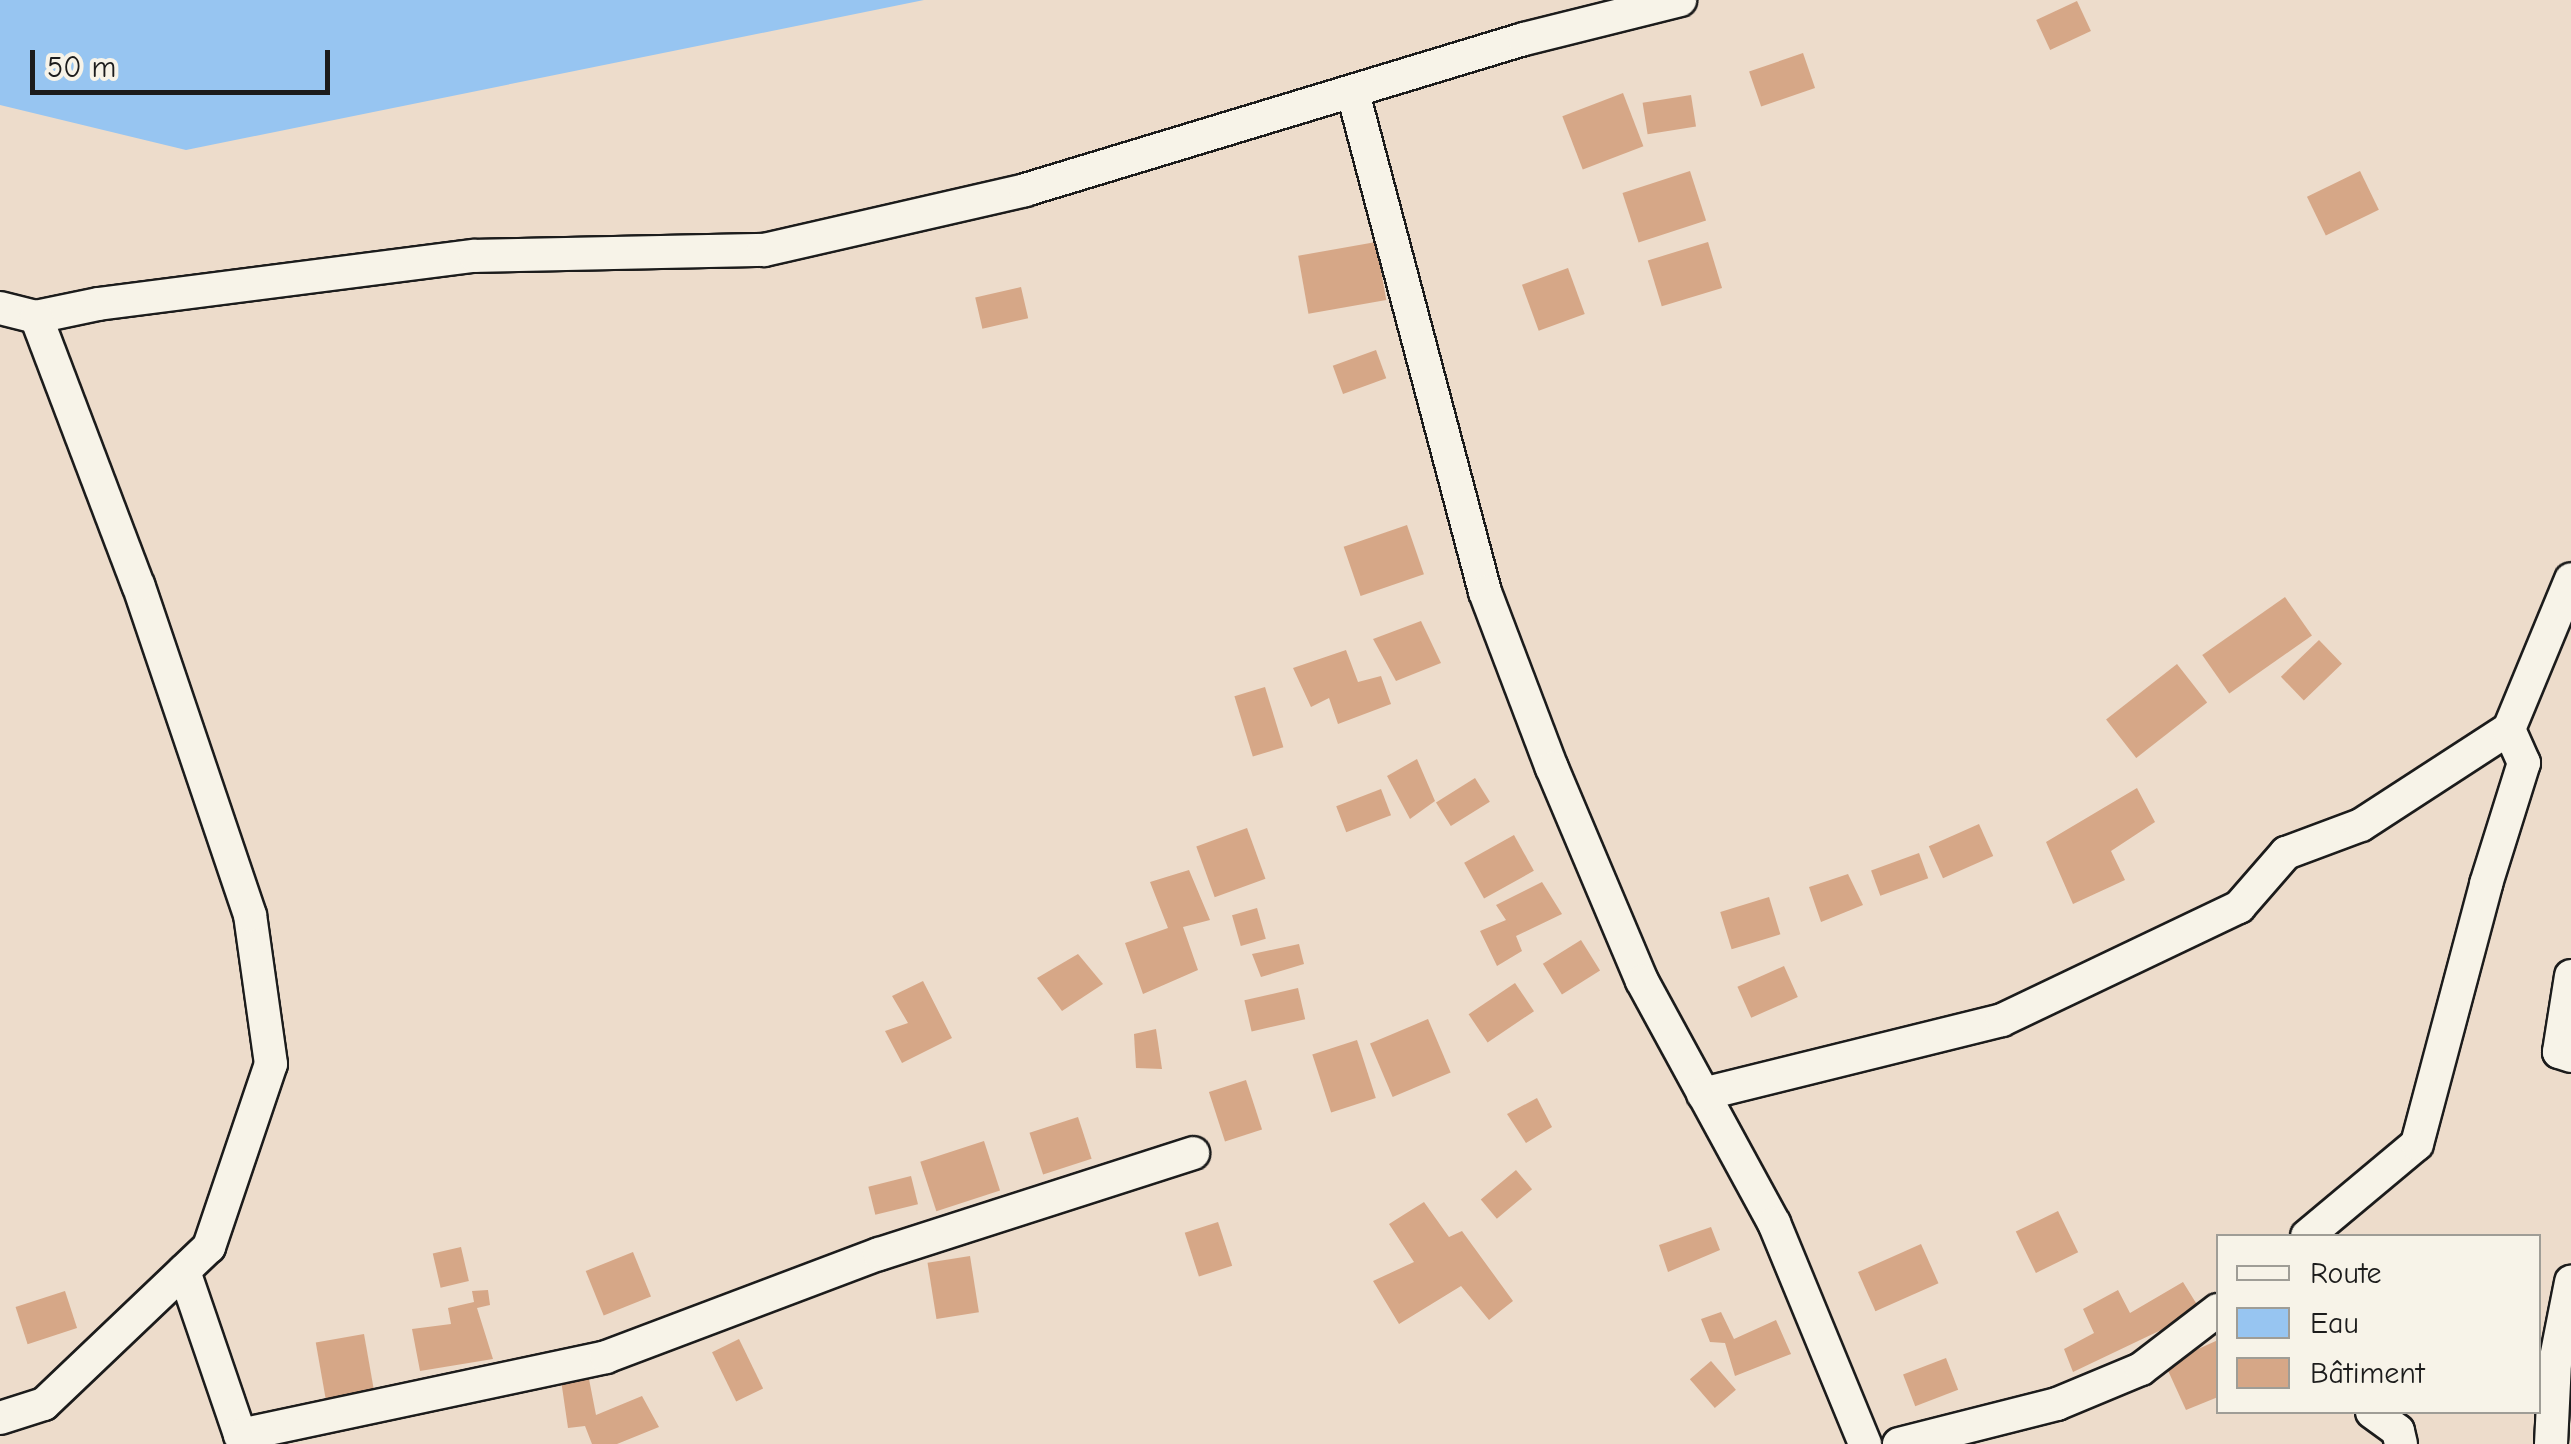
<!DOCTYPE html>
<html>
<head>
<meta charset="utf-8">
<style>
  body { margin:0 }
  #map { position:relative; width:2571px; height:1444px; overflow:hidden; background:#eddccb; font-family:"Comic Neue",sans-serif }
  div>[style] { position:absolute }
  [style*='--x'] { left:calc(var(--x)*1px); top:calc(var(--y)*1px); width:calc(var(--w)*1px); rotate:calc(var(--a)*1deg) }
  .water>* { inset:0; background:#97c5f1 }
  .building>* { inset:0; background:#d6a787; transform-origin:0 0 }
  .roads { filter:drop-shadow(2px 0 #1c1c1c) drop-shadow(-2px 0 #1c1c1c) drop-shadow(0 2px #1c1c1c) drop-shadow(0 -2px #1c1c1c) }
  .minor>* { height:32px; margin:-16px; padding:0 16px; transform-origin:16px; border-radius:16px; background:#f7f3e8 }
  span { translate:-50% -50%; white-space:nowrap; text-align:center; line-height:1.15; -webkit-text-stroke:9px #f7f3e8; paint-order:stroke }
  .legend { position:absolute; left:2216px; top:1234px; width:325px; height:180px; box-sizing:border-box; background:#f7f3e8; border:2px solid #9f9d96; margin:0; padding:12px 18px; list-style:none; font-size:30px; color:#1c1c1c }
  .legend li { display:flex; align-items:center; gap:20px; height:50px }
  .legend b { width:50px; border:2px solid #9f9d96 }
  .scale { position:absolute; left:30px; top:50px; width:300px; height:45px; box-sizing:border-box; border:5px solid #1c1c1c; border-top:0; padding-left:12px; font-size:30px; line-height:35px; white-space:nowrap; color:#1c1c1c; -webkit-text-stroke:8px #f7f3e8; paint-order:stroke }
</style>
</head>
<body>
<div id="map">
  <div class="water">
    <div style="clip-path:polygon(0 0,924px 0,186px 150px,0 105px)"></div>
  </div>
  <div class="building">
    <div style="left:2077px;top:1px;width:33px;height:45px;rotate:65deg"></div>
    <div style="left:1803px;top:53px;width:37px;height:57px;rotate:71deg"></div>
    <div style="left:1623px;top:93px;width:57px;height:65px;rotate:69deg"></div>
    <div style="left:1691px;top:95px;width:32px;height:49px;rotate:81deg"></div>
    <div style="left:1690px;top:171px;width:52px;height:71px;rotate:72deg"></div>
    <div style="left:2360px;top:171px;width:43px;height:59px;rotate:64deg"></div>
    <div style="left:1376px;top:242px;width:59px;height:79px;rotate:80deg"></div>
    <div style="left:1708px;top:242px;width:48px;height:63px;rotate:73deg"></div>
    <div style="left:1568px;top:268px;width:49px;height:49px;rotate:70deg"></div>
    <div style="left:1021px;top:287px;width:32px;height:47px;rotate:77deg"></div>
    <div style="left:1376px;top:350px;width:30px;height:46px;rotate:70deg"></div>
    <div style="left:1407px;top:525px;width:52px;height:67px;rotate:71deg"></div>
    <div style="left:2285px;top:597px;width:47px;height:101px;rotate:55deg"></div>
    <div style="clip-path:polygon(1421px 621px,1441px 663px,1396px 681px,1373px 639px)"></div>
    <div style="left:2319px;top:640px;width:33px;height:53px;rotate:46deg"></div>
    <div style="clip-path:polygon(1346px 650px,1358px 682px,1381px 676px,1391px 704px,1338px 724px,1329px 698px,1311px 707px,1293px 668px)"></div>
    <div style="left:2177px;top:664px;width:49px;height:90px;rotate:52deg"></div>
    <div style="left:1265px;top:687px;width:63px;height:32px;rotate:73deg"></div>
    <div style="clip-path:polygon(1417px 759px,1435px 801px,1410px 819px,1387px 776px)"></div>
    <div style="left:1475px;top:778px;width:28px;height:46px;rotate:58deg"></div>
    <div style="clip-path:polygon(2137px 788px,2155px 822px,2111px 851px,2125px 880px,2073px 904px,2046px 842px)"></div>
    <div style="left:1381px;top:789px;width:28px;height:48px;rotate:69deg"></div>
    <div style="left:1979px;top:824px;width:35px;height:55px;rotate:66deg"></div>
    <div style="left:1247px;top:828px;width:54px;height:54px;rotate:70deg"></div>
    <div style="left:1514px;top:835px;width:41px;height:57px;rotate:61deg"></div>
    <div style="left:1919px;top:853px;width:27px;height:51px;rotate:70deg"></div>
    <div style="clip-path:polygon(1189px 870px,1210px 920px,1183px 927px,1198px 970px,1143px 994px,1125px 943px,1168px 928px,1150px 882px)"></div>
    <div style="clip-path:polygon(1848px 874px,1863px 905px,1821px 922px,1809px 887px)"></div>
    <div style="clip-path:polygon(1542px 882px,1562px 914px,1516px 936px,1522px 951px,1497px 966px,1480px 931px,1506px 920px,1496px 905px)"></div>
    <div style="left:1769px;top:897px;width:39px;height:51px;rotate:73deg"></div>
    <div style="left:1257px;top:908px;width:32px;height:26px;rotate:74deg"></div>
    <div style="left:1581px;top:940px;width:36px;height:45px;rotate:58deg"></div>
    <div style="clip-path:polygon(1299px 944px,1304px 964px,1261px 977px,1252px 954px)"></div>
    <div style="clip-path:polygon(1078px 954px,1103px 984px,1062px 1011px,1037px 978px)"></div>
    <div style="left:1784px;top:966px;width:34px;height:51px;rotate:66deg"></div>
    <div style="clip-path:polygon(923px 981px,952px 1038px,902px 1063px,885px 1031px,908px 1023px,892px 996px)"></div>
    <div style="left:1515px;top:983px;width:34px;height:56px;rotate:56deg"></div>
    <div style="left:1298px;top:988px;width:32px;height:55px;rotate:77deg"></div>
    <div style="left:1428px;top:1019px;width:58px;height:63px;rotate:67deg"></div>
    <div style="clip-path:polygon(1156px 1029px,1162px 1069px,1136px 1068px,1134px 1034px)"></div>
    <div style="left:1357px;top:1040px;width:61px;height:47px;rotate:72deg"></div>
    <div style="left:1246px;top:1080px;width:52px;height:39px;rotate:72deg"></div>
    <div style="clip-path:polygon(1537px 1098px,1552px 1127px,1526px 1143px,1507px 1114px)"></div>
    <div style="left:1078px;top:1117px;width:44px;height:51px;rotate:72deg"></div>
    <div style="left:984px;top:1141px;width:52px;height:67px;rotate:72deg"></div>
    <div style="left:1516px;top:1170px;width:25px;height:46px;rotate:50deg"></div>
    <div style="left:911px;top:1176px;width:29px;height:44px;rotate:76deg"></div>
    <div style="clip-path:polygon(1424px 1202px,1449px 1237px,1462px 1231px,1513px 1301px,1489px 1320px,1461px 1286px,1399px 1324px,1373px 1281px,1414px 1262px,1389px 1224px)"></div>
    <div style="left:2058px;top:1211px;width:46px;height:47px;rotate:64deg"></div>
    <div style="left:1218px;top:1222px;width:46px;height:35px;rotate:72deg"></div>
    <div style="clip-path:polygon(1711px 1227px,1720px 1250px,1668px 1272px,1659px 1245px)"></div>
    <div style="left:1921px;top:1244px;width:43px;height:69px;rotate:66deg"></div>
    <div style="left:461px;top:1247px;width:35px;height:29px;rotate:77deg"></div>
    <div style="left:633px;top:1252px;width:48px;height:51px;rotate:68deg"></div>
    <div style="left:970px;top:1256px;width:57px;height:43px;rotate:81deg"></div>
    <div style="clip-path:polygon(2183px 1282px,2201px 1311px,2073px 1372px,2064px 1349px,2094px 1333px,2083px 1309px,2118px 1290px,2130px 1313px)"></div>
    <div style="clip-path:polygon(488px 1290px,490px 1305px,477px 1308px,493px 1359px,420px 1371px,412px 1329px,451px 1324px,448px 1308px,474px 1302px,472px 1291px)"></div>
    <div style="left:65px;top:1291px;width:39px;height:52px;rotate:72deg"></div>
    <div style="clip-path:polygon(1721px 1312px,1734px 1339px,1776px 1320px,1791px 1354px,1735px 1376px,1725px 1343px,1710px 1342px,1701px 1319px)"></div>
    <div style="left:364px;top:1334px;width:59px;height:49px;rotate:80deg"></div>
    <div style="left:739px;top:1339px;width:55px;height:30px;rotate:64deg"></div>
    <div style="clip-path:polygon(2218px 1340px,2218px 1397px,2186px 1410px,2165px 1364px)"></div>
    <div style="left:1946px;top:1358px;width:34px;height:46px;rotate:69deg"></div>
    <div style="left:1711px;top:1361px;width:38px;height:28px;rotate:49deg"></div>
    <div style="clip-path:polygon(589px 1379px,596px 1415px,642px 1396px,659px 1427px,617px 1444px,592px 1444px,585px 1426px,568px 1428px,561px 1380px)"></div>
  </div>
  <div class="roads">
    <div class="minor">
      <div style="--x:1353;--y:93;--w:516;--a:75.18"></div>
      <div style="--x:1485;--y:592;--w:188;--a:69.2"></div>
      <div style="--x:1552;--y:768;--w:231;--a:67.1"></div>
      <div style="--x:1642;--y:981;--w:276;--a:61.4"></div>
      <div style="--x:1774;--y:1223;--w:239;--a:67.6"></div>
      <div style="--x:0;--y:308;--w:37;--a:14"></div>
      <div style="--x:36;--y:317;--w:63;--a:-11.8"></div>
      <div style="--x:98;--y:304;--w:380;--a:-7.3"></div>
      <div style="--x:475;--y:256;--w:289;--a:-1.2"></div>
      <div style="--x:764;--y:250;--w:268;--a:-12.9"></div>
      <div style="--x:1025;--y:190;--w:521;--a:-16.84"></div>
      <div style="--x:1524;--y:39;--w:161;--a:-14"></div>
      <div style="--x:2571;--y:976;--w:77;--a:99"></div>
      <div style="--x:2559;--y:1052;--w:13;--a:18"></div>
      <div style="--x:1703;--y:1094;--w:308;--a:-13.9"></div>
      <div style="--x:2002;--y:1020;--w:263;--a:-25.5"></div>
      <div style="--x:2239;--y:907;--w:72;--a:-49"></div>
      <div style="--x:2286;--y:853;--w:80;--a:-20.5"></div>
      <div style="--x:2361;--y:825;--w:176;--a:-33"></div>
      <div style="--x:2509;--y:729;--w:162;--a:-67.5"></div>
      <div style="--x:2307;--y:1236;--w:143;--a:-39.9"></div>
      <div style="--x:2417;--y:1144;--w:269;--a:-75.1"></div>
      <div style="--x:2486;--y:884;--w:127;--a:-72.6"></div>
      <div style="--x:2524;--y:763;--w:37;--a:-114"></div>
      <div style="--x:184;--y:1271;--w:173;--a:71.1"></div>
      <div style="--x:240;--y:1435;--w:374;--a:-12"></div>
      <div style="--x:606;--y:1357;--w:292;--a:-20.7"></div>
      <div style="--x:879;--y:1254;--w:330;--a:-17.8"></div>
      <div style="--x:2372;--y:1412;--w:32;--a:36"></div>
      <div style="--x:2398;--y:1431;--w:13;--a:77"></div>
      <div style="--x:0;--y:1418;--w:46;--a:-17.7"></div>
      <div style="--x:44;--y:1404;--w:228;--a:-43.6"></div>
      <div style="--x:209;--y:1247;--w:193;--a:-71.3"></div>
      <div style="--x:271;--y:1064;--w:150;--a:-98"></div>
      <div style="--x:250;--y:915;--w:348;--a:-108.7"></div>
      <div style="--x:138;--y:585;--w:287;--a:-110.8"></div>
      <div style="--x:1899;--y:1444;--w:163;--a:-14.2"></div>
      <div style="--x:2057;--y:1404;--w:91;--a:-22.6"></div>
      <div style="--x:2141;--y:1369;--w:97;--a:-37.5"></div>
      <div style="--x:2551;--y:1444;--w:81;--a:-87.2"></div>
      <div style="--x:2555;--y:1363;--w:83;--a:-78.8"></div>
    </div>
  </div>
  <ul class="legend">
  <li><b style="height:12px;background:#f7f3e8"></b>Route</li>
  <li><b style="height:28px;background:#97c5f1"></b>Eau</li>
  <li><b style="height:28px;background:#d6a787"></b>Bâtiment</li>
  </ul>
  <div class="scale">50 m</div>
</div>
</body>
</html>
